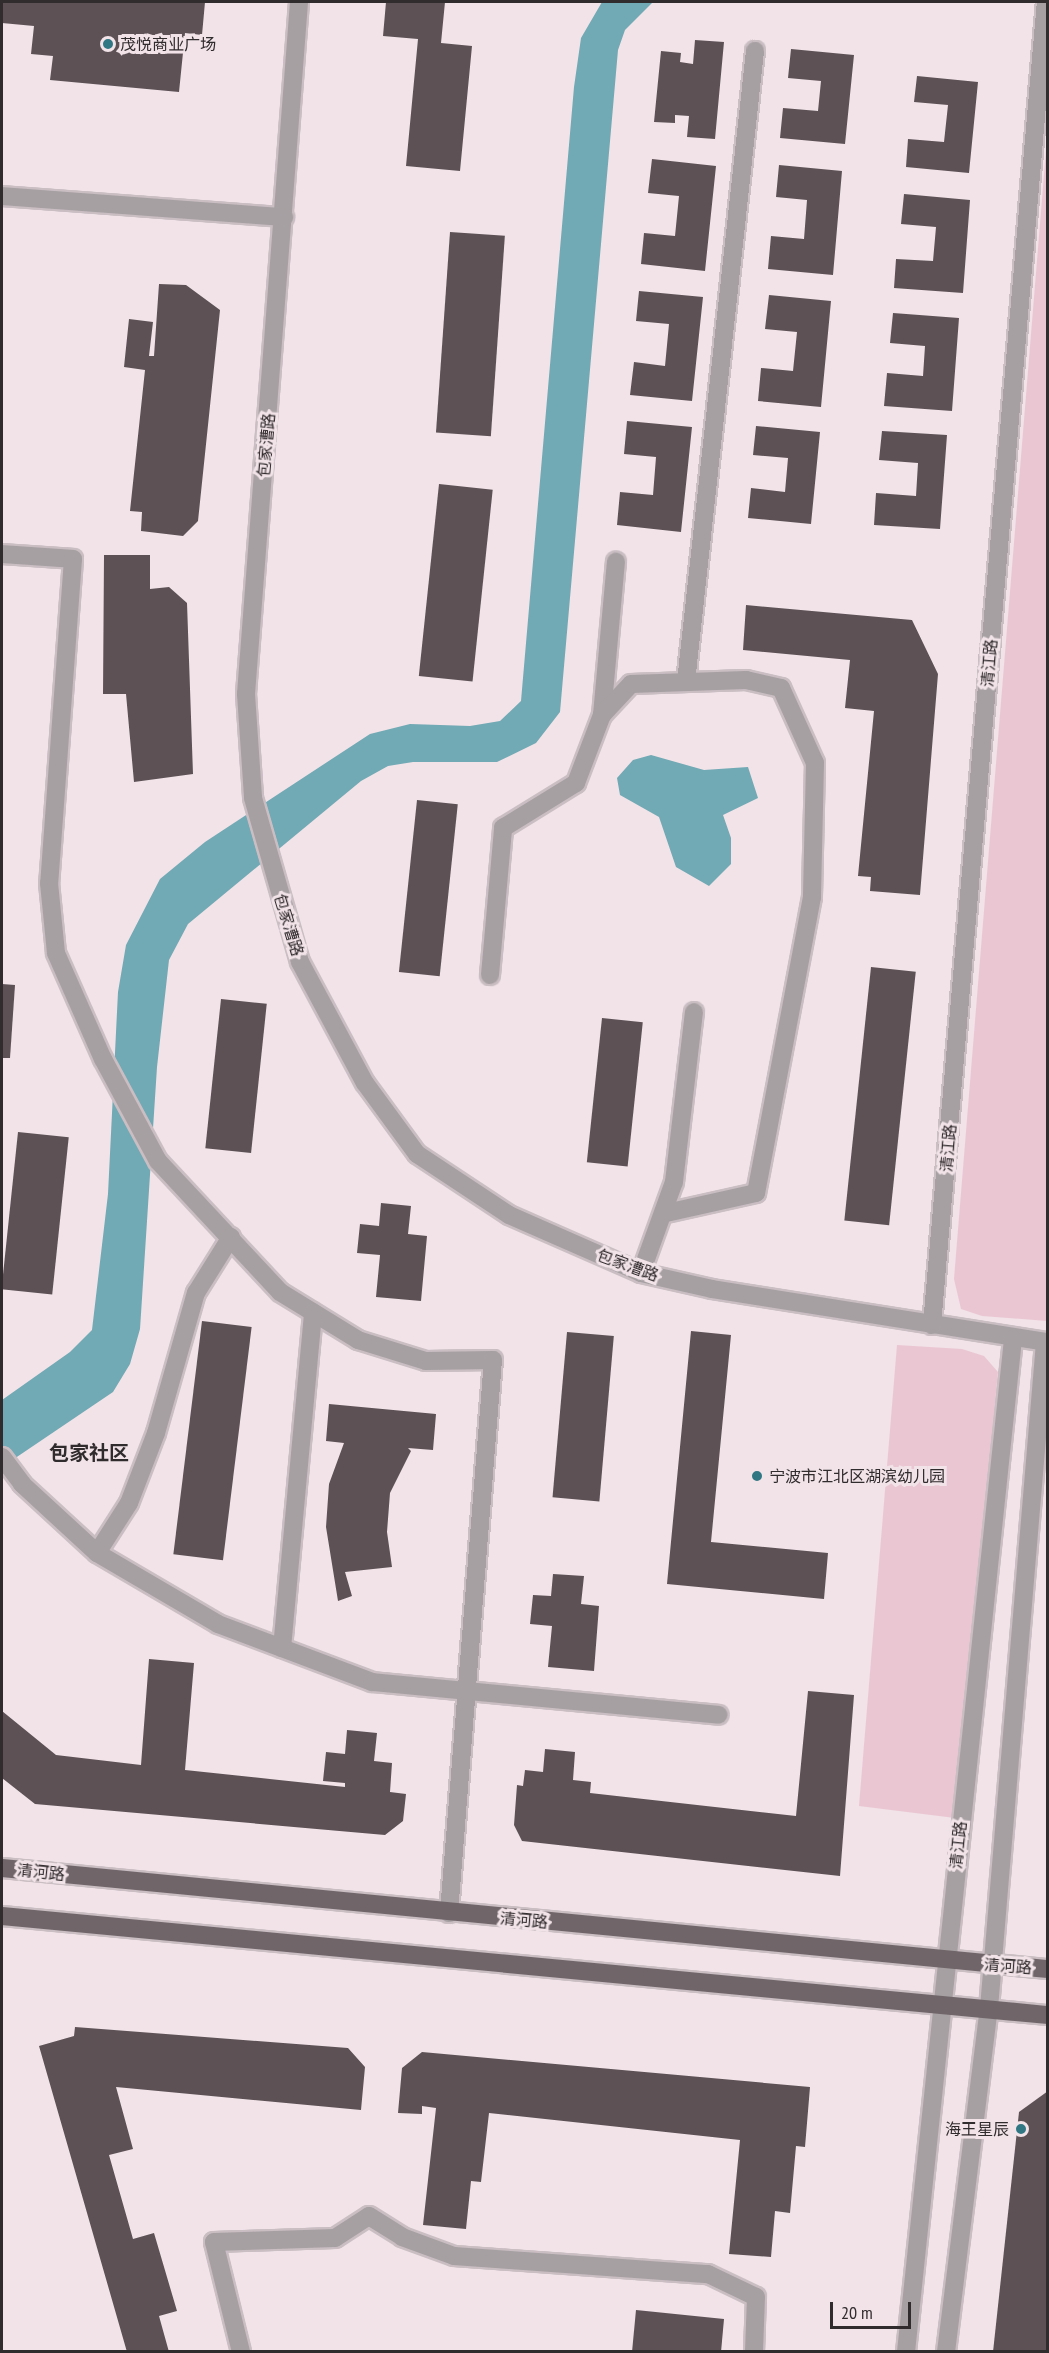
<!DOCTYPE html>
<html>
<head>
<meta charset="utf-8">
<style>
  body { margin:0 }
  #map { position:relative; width:1049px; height:2353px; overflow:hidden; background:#f1e3e8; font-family:"PT Sans Narrow","Noto Sans SC",sans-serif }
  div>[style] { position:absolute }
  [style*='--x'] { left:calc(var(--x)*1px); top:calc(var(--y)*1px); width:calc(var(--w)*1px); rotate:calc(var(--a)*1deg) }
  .green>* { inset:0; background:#eac6d3 }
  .water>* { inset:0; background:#71a9b4 }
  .building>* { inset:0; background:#5d5156; transform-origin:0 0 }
  .roads { filter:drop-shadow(2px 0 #cabec3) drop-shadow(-2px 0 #cabec3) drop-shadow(0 2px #cabec3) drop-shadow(0 -2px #cabec3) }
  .minor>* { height:18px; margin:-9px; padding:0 9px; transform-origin:9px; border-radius:9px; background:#a6a0a2 }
  .major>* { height:18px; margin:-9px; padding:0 9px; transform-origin:9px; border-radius:9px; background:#706669 }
  .dots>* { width:16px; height:16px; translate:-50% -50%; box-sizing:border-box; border:3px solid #f1e3e8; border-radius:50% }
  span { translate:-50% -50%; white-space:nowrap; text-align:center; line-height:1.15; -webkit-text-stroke:6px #f1e3e8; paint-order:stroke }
  .poi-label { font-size:16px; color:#302b2d }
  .left { translate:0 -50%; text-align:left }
  .right { translate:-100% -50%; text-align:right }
  .street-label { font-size:16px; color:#302b2d }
  .quarter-label { font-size:20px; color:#302b2d; font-weight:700 }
  .frame { position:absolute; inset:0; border:3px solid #302b2d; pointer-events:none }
  .scale { position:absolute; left:830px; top:2302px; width:81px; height:27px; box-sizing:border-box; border:3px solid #302b2d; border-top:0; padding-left:8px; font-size:18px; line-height:21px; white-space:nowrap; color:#302b2d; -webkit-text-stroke:4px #f1e3e8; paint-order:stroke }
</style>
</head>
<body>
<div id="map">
  <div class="green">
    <div style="clip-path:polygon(1047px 138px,1047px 1321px,982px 1316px,961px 1309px,954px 1279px)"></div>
    <div style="clip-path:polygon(897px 1345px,962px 1349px,984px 1356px,998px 1372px,955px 1818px,859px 1806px)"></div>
  </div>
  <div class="water">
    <div style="clip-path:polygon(602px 2px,653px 2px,625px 30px,618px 50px,560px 712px,536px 743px,497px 762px,413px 762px,388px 766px,361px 781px,188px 924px,169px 960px,157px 1067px,140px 1329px,130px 1364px,113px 1392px,2px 1467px,2px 1400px,70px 1352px,92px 1330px,108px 1194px,118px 992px,126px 945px,160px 879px,205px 842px,370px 734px,410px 724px,470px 726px,500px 721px,521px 701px,574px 87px,581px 38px)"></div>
    <div style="clip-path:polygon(651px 755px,704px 770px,748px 767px,758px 798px,723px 815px,731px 838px,731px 864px,709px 886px,676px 867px,659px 817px,620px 795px,617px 778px,633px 760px)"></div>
  </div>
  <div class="building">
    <div style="clip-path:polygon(2px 2px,205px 2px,202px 35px,185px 33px,179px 92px,50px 80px,53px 56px,31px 54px,34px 26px,2px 23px)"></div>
    <div style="clip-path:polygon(386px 2px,445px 2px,441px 43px,472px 46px,460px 171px,406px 166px,418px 39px,383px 36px)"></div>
    <div style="clip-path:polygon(695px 40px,724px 42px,715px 139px,687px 137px,689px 116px,675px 115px,675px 123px,654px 122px,661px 51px,681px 53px,680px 62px,693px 64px)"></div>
    <div style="clip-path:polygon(791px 49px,854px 55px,845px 144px,780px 138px,783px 108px,818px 111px,821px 81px,788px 78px)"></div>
    <div style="clip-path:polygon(917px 76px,978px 82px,969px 173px,906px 167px,908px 139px,944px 142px,948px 105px,914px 102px)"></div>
    <div style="clip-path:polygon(652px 159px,716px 166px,705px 271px,641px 264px,644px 233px,675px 236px,679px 196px,648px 193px)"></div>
    <div style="clip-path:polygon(779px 165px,842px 171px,833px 275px,768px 269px,771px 236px,804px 239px,807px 200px,776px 197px)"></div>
    <div style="clip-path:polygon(904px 194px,970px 200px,963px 293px,894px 288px,896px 259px,933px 261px,936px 227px,901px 224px)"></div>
    <div style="left:450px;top:232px;width:55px;height:201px;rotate:4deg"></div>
    <div style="clip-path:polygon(159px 284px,186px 285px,220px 310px,198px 521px,183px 536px,141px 531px,142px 512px,130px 511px,145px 370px,124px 367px,129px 319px,153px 322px,149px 356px,154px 356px)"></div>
    <div style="clip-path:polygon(639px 291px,703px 297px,692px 401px,630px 395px,634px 362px,665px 366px,669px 324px,636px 321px)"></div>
    <div style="clip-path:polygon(769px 295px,831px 301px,821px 407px,758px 401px,761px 368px,793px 371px,797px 332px,765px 329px)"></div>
    <div style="clip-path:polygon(893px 313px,959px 318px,952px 411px,884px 406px,887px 373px,923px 376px,925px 346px,890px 343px)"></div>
    <div style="clip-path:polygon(627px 421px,692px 427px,681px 532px,617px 525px,620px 492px,653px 495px,656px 457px,624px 454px)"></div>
    <div style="clip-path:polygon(756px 426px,820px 432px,811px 524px,748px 518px,751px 488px,785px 492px,788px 458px,753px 455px)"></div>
    <div style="clip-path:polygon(882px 431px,947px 435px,940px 529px,874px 525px,876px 493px,916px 496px,918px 463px,879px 460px)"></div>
    <div style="left:439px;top:484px;width:54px;height:193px;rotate:6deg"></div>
    <div style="clip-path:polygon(104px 555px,150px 555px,150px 589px,169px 587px,187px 603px,193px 774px,134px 782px,126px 694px,103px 694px)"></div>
    <div style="clip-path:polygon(746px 605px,912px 620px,938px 674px,920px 895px,870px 891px,871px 877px,858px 876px,874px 711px,845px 708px,850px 660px,743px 650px)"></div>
    <div style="left:417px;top:800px;width:41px;height:173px;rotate:6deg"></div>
    <div style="left:871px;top:967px;width:45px;height:255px;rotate:6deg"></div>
    <div style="clip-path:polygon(2px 984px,15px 985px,10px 1058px,2px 1058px)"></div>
    <div style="left:221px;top:999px;width:46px;height:150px;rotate:6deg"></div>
    <div style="left:602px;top:1018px;width:41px;height:145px;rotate:6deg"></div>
    <div style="left:18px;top:1132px;width:51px;height:158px;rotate:6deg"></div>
    <div style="clip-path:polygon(381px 1203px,411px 1206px,408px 1234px,427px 1236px,421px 1301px,376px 1297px,380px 1255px,357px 1253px,360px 1224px,379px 1226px)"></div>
    <div style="left:202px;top:1321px;width:50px;height:235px;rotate:7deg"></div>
    <div style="clip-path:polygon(691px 1331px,731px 1335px,711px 1542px,828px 1553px,824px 1599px,667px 1584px)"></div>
    <div style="left:567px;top:1332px;width:47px;height:166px;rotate:5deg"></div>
    <div style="clip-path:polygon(329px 1404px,436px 1414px,433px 1450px,408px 1448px,411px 1451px,390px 1493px,387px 1532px,392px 1567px,345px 1572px,352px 1596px,338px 1601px,326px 1527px,329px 1484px,344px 1443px,326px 1441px)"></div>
    <div style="clip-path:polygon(553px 1574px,584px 1576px,581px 1604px,599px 1606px,594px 1671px,548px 1667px,552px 1626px,530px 1624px,533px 1595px,551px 1596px)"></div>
    <div style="clip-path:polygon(149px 1659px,194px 1663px,185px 1770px,345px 1787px,345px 1783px,323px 1781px,326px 1752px,345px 1754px,347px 1730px,377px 1733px,374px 1761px,392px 1763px,390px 1792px,406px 1794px,403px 1821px,385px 1835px,35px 1804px,2px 1778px,2px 1711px,56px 1755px,141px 1765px)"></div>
    <div style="clip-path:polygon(808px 1691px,854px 1695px,840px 1876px,522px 1841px,514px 1825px,517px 1785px,523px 1786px,525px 1770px,543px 1772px,545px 1749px,575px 1752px,573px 1780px,591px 1782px,590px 1793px,796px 1816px)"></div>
    <div style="clip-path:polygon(75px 2027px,348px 2048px,365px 2067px,361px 2110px,116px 2087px,133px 2149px,109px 2155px,133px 2239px,154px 2233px,177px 2311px,159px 2316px,169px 2352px,127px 2352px,39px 2046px,74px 2036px)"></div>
    <div style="clip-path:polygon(422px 2052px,810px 2087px,805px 2147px,796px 2146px,790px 2213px,775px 2211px,771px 2257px,729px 2254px,740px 2140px,489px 2113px,481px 2182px,471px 2181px,466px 2229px,423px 2225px,436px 2108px,422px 2106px,422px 2114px,398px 2113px,402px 2068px)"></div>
    <div style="clip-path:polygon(1048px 2091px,1048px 2352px,993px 2352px,1019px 2112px)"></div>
    <div style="clip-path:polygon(636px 2310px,724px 2319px,721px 2352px,632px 2352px)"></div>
  </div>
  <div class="roads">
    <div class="minor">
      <div style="--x:299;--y:2;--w:694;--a:94.38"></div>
      <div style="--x:246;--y:694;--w:104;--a:86.1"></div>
      <div style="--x:253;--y:798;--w:171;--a:74"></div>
      <div style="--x:300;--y:962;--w:137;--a:61.8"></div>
      <div style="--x:365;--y:1083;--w:88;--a:53.8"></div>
      <div style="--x:417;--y:1154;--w:110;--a:33.5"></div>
      <div style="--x:509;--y:1215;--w:144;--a:23.7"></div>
      <div style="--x:641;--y:1273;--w:73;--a:12.7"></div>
      <div style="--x:712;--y:1289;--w:340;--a:9"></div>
      <div style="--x:2;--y:196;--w:283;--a:4.3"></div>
      <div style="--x:2;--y:554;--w:71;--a:4"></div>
      <div style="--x:73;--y:559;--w:325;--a:94.2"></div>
      <div style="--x:49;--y:883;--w:70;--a:84.3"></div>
      <div style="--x:56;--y:953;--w:116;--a:66.1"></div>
      <div style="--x:103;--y:1059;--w:116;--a:61.7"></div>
      <div style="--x:158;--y:1161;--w:179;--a:47"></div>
      <div style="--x:280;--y:1292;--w:92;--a:31.6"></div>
      <div style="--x:358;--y:1340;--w:71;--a:17.2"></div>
      <div style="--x:426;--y:1361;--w:67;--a:-0.9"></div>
      <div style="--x:493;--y:1360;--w:555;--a:94.55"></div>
      <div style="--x:686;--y:682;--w:635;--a:-83.76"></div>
      <div style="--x:602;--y:715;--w:154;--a:-84.8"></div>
      <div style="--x:490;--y:975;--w:148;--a:-84.9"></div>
      <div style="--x:503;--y:828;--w:86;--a:-31.7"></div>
      <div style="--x:576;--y:783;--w:73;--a:-69.1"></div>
      <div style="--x:602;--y:715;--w:42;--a:-46.9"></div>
      <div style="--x:631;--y:684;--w:115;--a:-2"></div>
      <div style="--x:746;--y:680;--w:36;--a:13"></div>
      <div style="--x:781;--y:688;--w:82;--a:65.6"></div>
      <div style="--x:815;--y:763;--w:134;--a:91.3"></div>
      <div style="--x:812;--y:897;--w:301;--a:100.7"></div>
      <div style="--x:756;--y:1193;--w:92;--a:167.5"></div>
      <div style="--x:641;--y:1273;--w:97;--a:-70.1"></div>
      <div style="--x:674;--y:1182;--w:171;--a:-83.3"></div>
      <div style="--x:932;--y:1325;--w:1328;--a:-85.08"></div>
      <div style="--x:2;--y:1457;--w:34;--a:53"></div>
      <div style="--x:22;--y:1484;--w:102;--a:42.6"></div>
      <div style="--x:97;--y:1553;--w:140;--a:30.4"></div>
      <div style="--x:218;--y:1624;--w:165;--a:20.6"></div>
      <div style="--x:372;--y:1682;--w:348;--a:5.4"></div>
      <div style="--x:97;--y:1553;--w:59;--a:-57.4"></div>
      <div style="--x:129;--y:1503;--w:75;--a:-68.9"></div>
      <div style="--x:156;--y:1433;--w:146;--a:-74.1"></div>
      <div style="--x:196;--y:1293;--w:66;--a:-58"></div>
      <div style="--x:282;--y:1648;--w:337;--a:-84.7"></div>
      <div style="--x:241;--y:2352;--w:113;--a:-103.8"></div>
      <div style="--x:214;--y:2242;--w:121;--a:-1.9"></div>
      <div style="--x:335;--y:2238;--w:40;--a:-32.9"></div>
      <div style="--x:369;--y:2216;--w:39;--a:32"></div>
      <div style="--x:402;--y:2237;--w:55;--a:20.1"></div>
      <div style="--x:454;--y:2256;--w:255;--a:4.1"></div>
      <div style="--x:708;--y:2274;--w:53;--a:25.6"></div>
      <div style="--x:756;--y:2297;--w:55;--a:92.1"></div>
      <div style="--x:906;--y:2352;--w:1019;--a:-83.97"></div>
      <div style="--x:946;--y:2352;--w:347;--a:-82.9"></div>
      <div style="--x:989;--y:2008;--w:668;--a:-85.19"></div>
    </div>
    <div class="major">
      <div style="--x:2;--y:1868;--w:1051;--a:5.52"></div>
      <div style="--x:2;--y:1916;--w:1051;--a:5.41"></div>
    </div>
  </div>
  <div class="dots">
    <div style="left:108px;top:44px;background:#307683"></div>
    <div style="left:757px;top:1476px;background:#307683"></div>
    <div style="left:1021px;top:2129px;background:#307683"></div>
  </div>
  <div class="poi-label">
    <span class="left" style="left:120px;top:44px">茂悦商业广场</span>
    <span class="left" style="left:769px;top:1476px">宁波市江北区湖滨幼儿园</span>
    <span class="right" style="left:1009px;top:2129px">海王星辰</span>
  </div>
  <div class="street-label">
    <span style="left:266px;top:445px;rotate:-85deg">包家漕路</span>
    <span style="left:989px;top:663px;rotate:-85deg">清江路</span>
    <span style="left:289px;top:925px;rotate:73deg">包家漕路</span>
    <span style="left:948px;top:1148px;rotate:-85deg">清江路</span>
    <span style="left:628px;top:1265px;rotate:20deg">包家漕路</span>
    <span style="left:958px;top:1845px;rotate:-84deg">清江路</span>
    <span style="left:41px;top:1872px;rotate:6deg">清河路</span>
    <span style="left:524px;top:1920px;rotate:5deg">清河路</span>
    <span style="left:1008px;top:1966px;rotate:4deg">清河路</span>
  </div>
  <div class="quarter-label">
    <span style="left:89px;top:1453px">包家社区</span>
  </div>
  <div class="frame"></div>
  <div class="scale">20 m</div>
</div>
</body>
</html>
